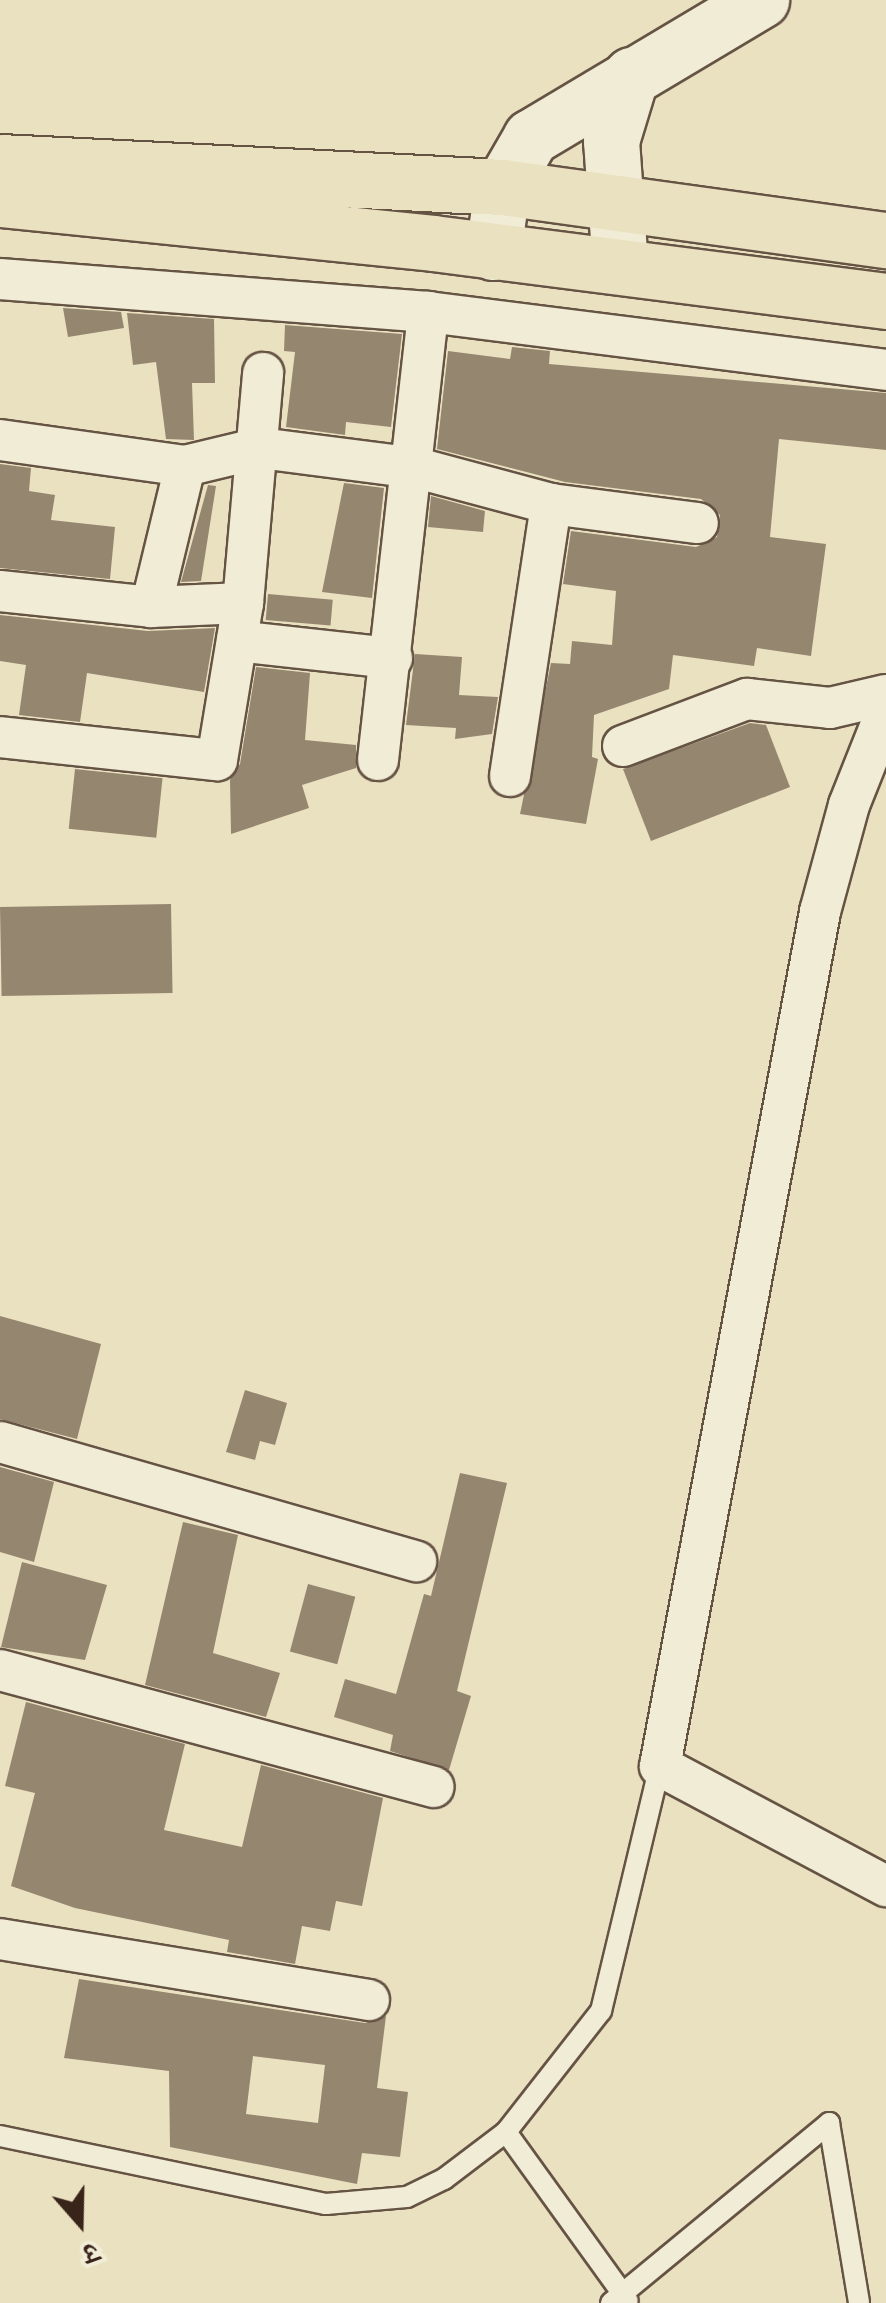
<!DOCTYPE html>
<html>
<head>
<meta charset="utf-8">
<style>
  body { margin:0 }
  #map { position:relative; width:886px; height:2303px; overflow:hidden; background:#eae1c0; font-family:"Sorts Mill Goudy","Noto Serif Devanagari",serif }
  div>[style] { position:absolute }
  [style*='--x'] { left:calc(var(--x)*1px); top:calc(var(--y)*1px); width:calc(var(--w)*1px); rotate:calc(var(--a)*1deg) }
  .building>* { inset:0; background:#958670; transform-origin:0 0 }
  .roads { filter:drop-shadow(2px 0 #655344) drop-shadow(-2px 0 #655344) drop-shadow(0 2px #655344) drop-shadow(0 -2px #655344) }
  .lane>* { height:20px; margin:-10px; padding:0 10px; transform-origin:10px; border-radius:10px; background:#f1ecd6 }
  .street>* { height:40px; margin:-20px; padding:0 20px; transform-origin:20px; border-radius:20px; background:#f1ecd6 }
  .secondary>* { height:55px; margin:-27.5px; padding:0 27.5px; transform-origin:27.5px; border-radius:27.5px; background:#f1ecd6 }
  .primary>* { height:55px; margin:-27.5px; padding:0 27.5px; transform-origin:27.5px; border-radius:27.5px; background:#eae1c0 }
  span { translate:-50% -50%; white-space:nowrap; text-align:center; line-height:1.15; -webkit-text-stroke:9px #f1ecd6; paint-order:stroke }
  .north { position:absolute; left:30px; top:2173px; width:100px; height:100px; -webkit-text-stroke:8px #f1ecd6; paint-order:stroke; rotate:160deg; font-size:28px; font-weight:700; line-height:40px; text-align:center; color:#39241a }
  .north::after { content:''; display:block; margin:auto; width:35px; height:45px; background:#39241a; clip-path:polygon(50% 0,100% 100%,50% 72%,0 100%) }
</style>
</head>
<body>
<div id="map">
  <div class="building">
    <div style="clip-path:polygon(63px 308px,121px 312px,124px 328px,68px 337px)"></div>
    <div style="clip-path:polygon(127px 313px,214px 319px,215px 383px,192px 383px,194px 440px,166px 439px,156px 362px,133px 365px)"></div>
    <div style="clip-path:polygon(285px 325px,402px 334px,391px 427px,346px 422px,345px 435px,286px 427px,295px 352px,284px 351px)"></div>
    <div style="clip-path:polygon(512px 347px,550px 351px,549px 364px,886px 393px,886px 450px,779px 439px,770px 537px,826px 544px,811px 656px,757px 648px,754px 666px,673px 655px,669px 689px,594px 715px,592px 757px,598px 759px,586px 824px,520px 814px,551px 663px,570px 664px,572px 641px,612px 645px,616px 591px,563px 584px,571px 531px,696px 547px,717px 537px,720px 515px,701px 499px,565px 482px,437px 449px,448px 351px,510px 359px)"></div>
    <div style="clip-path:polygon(0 464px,31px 468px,29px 491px,55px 495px,51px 520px,115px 527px,110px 579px,0 568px)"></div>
    <div style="clip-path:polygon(344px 483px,384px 488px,372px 598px,322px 592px)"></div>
    <div style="clip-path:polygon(208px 485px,216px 486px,201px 581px,181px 582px)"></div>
    <div style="clip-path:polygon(431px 496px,485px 511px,483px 532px,428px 527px)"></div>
    <div style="left:268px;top:594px;width:65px;height:26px;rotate:5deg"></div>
    <div style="clip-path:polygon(0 615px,148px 631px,215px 628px,204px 692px,87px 673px,80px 722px,19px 715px,26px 665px,0 661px)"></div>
    <div style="clip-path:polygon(415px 654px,462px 657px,459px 695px,498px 697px,492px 734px,455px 739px,456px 728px,406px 725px)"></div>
    <div style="clip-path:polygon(256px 667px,310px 673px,305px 740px,356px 745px,356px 768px,302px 785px,309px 808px,231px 834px,230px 780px,240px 764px)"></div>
    <div style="clip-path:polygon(750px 723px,766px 725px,790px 787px,651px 841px,623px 769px)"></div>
    <div style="left:75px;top:769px;width:88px;height:60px;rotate:6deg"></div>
    <div style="left:171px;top:904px;width:89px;height:171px;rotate:89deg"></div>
    <div style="clip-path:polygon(0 1316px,101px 1344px,77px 1439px,0 1419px)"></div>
    <div style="clip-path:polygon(245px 1390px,287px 1403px,275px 1445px,260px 1441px,255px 1460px,226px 1452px)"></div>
    <div style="clip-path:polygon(0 1467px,54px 1482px,34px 1562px,0 1552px)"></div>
    <div style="clip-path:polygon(460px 1473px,507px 1483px,457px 1691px,471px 1696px,449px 1770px,390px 1751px,393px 1735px,334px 1717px,345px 1679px,396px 1694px,424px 1594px,431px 1596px)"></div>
    <div style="clip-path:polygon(183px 1522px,238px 1535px,213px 1653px,280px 1673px,266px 1717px,145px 1685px)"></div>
    <div style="clip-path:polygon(22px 1562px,107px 1585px,85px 1660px,1px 1647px)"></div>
    <div style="left:308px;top:1584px;width:49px;height:70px;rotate:15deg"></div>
    <div style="clip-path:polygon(26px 1702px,185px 1744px,164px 1830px,242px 1847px,261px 1765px,383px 1798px,362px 1906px,336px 1901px,330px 1931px,302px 1926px,295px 1964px,227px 1952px,229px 1940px,75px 1908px,11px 1886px,35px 1793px,5px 1786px)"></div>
    <div style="clip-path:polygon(evenodd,79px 1979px,365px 2023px,386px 2016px,377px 2088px,408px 2092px,400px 2157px,362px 2153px,357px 2184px,170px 2147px,169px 2071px,64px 2058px,79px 1979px,253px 2056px,325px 2065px,318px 2123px,246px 2114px,253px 2056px)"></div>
  </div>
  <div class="roads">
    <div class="lane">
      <div style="--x:506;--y:2132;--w:208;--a:54.2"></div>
      <div style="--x:0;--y:2136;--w:333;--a:11.8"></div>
      <div style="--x:326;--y:2204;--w:81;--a:-4.9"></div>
      <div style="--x:407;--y:2197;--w:41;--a:-25.9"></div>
      <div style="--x:444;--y:2179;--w:78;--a:-37.2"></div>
      <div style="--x:506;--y:2132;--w:154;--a:-51.9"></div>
      <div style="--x:601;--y:2011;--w:252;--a:-76.5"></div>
      <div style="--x:611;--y:2303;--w:283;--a:-39.5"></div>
      <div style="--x:829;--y:2123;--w:182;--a:80.5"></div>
    </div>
    <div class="street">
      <div style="--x:0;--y:279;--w:429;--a:4.4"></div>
      <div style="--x:428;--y:312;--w:462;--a:7.2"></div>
      <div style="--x:0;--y:440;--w:187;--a:8"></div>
      <div style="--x:185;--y:466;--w:77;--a:-13.5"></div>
      <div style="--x:260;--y:448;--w:158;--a:7.3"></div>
      <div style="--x:417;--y:468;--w:139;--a:15"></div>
      <div style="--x:551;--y:504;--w:148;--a:7.4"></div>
      <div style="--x:0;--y:591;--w:152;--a:6"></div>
      <div style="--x:151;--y:607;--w:92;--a:-2.5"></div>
      <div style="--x:243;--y:603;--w:231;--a:-85"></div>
      <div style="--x:151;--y:607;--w:145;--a:-76.4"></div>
      <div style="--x:237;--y:641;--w:156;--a:6.3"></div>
      <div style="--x:886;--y:712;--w:100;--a:111.7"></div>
      <div style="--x:849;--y:805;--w:111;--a:105.2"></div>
      <div style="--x:820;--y:912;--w:869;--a:100.61"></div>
      <div style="--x:660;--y:1766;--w:256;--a:28"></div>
      <div style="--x:0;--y:737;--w:218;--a:6.1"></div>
      <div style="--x:217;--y:760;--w:159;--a:-80.6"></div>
      <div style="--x:623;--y:746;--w:133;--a:-20.8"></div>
      <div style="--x:747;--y:699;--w:83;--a:6.2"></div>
      <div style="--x:830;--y:708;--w:57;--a:-13.1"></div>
      <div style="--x:378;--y:760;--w:451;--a:-83.6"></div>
      <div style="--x:510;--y:776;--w:275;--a:-81.4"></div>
      <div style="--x:0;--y:1442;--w:433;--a:16"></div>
      <div style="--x:0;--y:1670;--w:449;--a:15.1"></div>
      <div style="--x:0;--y:1939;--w:374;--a:9.4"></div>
    </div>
    <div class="secondary">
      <div style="--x:493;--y:252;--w:66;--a:-82.1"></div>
      <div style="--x:502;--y:187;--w:58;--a:-59.9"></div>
      <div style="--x:531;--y:137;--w:268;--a:-30.8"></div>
      <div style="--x:620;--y:266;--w:125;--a:-94.1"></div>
      <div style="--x:611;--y:141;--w:69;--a:-73.1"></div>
    </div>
    <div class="primary">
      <div style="--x:0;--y:162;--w:503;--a:2.85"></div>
      <div style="--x:502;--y:187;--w:388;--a:7.9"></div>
      <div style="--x:0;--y:199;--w:435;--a:5.8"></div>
      <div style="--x:433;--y:243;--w:457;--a:7.3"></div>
    </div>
  </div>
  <div class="north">उ</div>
</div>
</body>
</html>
